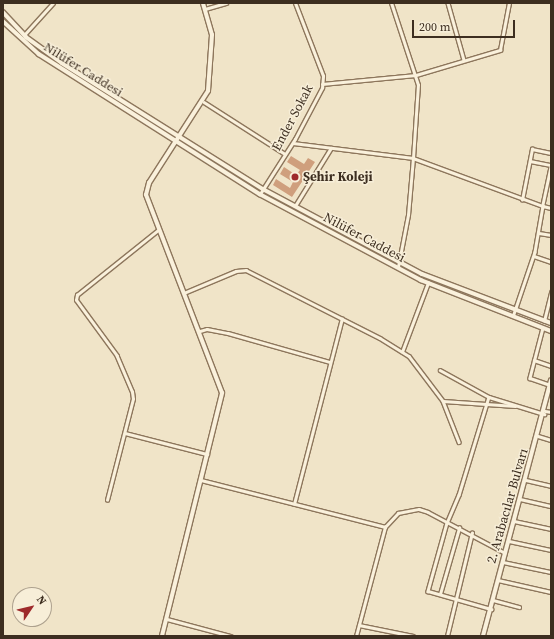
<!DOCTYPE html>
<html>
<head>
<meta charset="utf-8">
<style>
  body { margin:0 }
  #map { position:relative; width:554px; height:639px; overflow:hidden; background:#f0e4c8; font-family:"Source Serif 4",serif }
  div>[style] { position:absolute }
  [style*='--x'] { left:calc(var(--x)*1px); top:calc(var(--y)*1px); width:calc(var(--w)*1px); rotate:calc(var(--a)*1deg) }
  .building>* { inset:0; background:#cf9f7d }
  .roads { filter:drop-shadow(1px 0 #8d765c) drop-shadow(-1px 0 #8d765c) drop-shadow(0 1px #8d765c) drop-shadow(0 -1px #8d765c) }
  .minor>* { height:2.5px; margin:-1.25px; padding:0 1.25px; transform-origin:1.25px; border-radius:1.25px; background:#faf1dc }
  .tertiary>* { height:3.5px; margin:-1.75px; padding:0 1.75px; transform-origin:1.75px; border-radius:1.75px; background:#faf1dc }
  .dots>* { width:11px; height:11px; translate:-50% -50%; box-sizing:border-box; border:2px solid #f7eed8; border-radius:50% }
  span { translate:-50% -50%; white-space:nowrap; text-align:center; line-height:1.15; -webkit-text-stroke:3px #f7eed8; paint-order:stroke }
  .street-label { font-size:13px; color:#3d2e20 }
  .poi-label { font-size:13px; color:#3d2e20; font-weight:700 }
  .left { translate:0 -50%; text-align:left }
  .frame { position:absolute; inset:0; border:4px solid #3d2e20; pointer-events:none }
  .north { position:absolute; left:12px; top:587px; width:40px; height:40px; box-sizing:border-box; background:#f7eed8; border:1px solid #ada18e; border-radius:50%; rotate:55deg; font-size:11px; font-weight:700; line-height:16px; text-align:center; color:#3d2e20 }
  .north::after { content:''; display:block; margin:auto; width:14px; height:18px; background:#9e2a2b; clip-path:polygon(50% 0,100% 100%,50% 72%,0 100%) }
  .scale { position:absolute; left:412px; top:20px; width:103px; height:18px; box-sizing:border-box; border:2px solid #3d2e20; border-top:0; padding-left:5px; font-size:12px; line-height:14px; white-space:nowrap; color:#3d2e20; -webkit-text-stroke:3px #f7eed8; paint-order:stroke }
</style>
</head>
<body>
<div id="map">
  <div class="building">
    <div style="clip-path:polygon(291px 156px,304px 164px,308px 158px,315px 162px,292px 197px,273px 185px,276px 179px,290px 188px,293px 182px,280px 174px,284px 167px,296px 175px,300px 170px,287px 162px)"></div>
  </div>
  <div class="roads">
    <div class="minor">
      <div style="--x:448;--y:3;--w:59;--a:74.3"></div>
      <div style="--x:205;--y:9;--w:22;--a:-16"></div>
      <div style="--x:24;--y:35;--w:43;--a:-47.8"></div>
      <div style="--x:322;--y:84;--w:94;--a:-5.5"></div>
      <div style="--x:416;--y:75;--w:88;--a:-16.6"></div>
      <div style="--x:500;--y:50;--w:48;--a:-79.2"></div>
      <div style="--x:204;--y:102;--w:96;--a:32.7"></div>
      <div style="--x:293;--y:143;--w:121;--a:7.1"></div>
      <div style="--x:413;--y:158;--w:73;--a:-86.1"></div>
      <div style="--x:418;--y:85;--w:86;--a:-108.2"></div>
      <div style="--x:530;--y:161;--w:21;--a:11"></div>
      <div style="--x:551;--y:167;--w:40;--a:102"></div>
      <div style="--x:543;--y:206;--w:8;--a:14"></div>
      <div style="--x:260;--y:194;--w:65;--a:-57.5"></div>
      <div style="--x:295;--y:139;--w:58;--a:-62.1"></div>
      <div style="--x:322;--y:88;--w:12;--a:-85"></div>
      <div style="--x:323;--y:76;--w:78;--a:-111"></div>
      <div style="--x:522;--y:200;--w:52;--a:-78.9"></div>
      <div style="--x:532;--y:149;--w:19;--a:12"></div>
      <div style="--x:295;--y:206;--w:68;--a:-58.2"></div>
      <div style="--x:539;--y:233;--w:12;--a:9"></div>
      <div style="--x:534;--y:256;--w:18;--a:19"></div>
      <div style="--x:398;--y:267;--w:53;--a:-79.1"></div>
      <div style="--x:408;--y:215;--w:57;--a:-85"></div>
      <div style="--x:413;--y:158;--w:139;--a:20.3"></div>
      <div style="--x:543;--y:206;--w:47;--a:99.9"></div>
      <div style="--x:535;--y:252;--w:65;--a:108.7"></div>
      <div style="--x:184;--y:293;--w:56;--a:-22.9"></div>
      <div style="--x:236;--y:271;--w:10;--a:-6"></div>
      <div style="--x:246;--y:270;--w:150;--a:26.9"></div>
      <div style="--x:380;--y:338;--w:34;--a:32"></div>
      <div style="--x:409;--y:356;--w:56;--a:52.9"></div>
      <div style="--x:443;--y:401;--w:44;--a:68.7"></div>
      <div style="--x:544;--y:321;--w:30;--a:-76"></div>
      <div style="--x:543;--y:328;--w:52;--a:104.6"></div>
      <div style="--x:530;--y:378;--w:21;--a:19"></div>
      <div style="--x:200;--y:331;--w:7;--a:-16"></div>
      <div style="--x:207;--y:329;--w:21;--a:11"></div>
      <div style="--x:228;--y:333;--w:106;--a:15.9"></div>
      <div style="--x:402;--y:352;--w:74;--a:-69.4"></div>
      <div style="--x:534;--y:360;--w:18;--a:19"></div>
      <div style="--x:440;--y:370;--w:56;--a:28.9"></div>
      <div style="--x:489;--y:397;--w:58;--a:17.2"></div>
      <div style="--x:489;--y:397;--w:102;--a:107"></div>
      <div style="--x:459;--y:495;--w:30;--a:113"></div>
      <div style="--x:447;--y:523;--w:71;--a:105.6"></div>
      <div style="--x:428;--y:591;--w:66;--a:15.9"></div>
      <div style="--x:443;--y:401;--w:72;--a:4"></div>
      <div style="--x:545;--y:411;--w:6;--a:9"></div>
      <div style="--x:125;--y:433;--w:85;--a:14.4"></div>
      <div style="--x:538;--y:436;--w:14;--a:17"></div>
      <div style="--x:201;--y:480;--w:190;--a:14.3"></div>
      <div style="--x:526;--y:480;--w:26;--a:13"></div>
      <div style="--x:520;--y:499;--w:32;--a:13"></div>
      <div style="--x:107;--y:500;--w:104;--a:-75.6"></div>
      <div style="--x:133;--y:399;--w:7;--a:-98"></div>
      <div style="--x:132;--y:392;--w:39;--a:-113"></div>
      <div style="--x:117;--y:356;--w:69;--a:-126.2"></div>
      <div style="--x:76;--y:300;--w:5;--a:-79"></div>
      <div style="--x:77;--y:295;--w:104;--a:-38.7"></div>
      <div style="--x:294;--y:504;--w:191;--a:-75.5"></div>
      <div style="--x:514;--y:521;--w:38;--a:12"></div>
      <div style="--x:509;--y:541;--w:43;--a:12.1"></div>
      <div style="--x:503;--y:562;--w:49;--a:11.8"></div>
      <div style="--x:498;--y:580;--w:54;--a:12.8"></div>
      <div style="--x:440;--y:594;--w:69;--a:-73.9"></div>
      <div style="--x:493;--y:600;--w:27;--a:15"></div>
      <div style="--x:167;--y:619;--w:66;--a:14.9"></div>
      <div style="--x:359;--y:625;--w:55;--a:11.5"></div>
      <div style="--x:356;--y:636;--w:113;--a:-75.1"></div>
      <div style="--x:385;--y:527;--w:19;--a:-47"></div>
      <div style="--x:398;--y:513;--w:21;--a:-11"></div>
      <div style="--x:419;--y:509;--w:9;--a:18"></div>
      <div style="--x:428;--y:512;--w:87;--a:28"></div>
      <div style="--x:447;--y:636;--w:106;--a:-76.4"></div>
    </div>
    <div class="tertiary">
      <div style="--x:3;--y:12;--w:34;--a:47"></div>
      <div style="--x:26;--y:37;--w:44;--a:35.8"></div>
      <div style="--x:62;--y:63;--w:237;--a:32.1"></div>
      <div style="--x:263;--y:189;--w:180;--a:28.1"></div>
      <div style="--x:422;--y:274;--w:138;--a:20.8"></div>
      <div style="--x:3;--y:21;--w:49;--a:42.5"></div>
      <div style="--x:39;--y:54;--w:262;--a:32.4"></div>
      <div style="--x:260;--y:194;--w:183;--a:28.1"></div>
      <div style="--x:421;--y:280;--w:140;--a:21.4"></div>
      <div style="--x:162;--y:636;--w:250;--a:-76.1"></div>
      <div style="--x:222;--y:393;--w:212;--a:-111"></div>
      <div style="--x:146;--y:195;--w:12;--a:-76"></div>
      <div style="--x:149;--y:183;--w:109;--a:-57.3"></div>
      <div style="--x:208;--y:91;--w:56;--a:-85.9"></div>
      <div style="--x:212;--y:35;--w:33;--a:-106"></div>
      <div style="--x:483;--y:636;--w:264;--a:-75.1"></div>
    </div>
  </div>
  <div class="dots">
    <div style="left:295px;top:177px;background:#9e2a2b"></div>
  </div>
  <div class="street-label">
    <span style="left:83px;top:70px;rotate:32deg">Nilüfer Caddesi</span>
    <span style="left:293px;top:118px;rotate:-62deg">Ender Sokak</span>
    <span style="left:364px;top:238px;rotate:28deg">Nilüfer Caddesi</span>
    <span style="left:508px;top:506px;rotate:-74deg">2. Arabacılar Bulvarı</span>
  </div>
  <div class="poi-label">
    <span class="left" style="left:303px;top:177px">Şehir Koleji</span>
  </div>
  <div class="frame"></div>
  <div class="north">N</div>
  <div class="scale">200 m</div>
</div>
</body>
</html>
